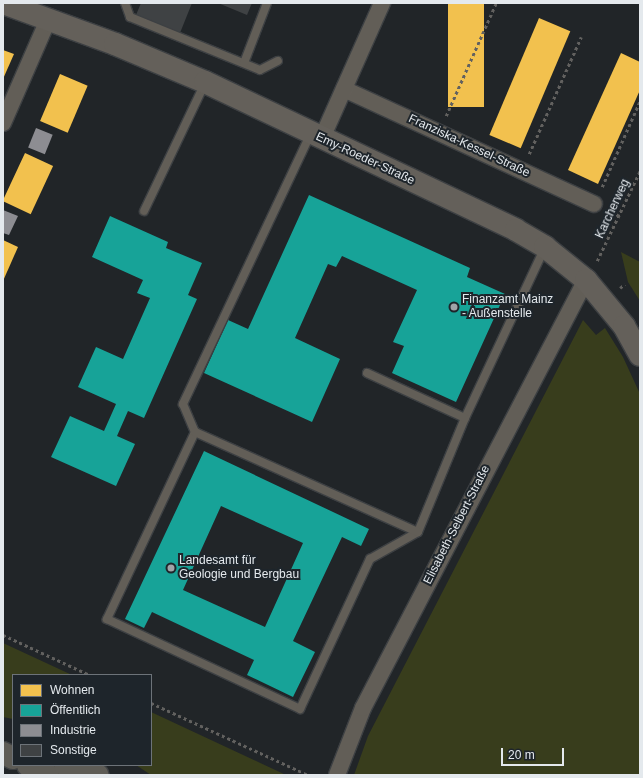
<!DOCTYPE html>
<html>
<head>
<meta charset="utf-8">
<style>
  body { margin:0 }
  #map { position:relative; width:643px; height:778px; overflow:hidden; background:#212528; font-family:Helvetica,sans-serif }
  div>[style] { position:absolute }
  [style*='--x'] { left:calc(var(--x)*1px); top:calc(var(--y)*1px); width:calc(var(--w)*1px); rotate:calc(var(--a)*1deg) }
  .green>* { inset:0; background:#383d1c }
  .homes>* { inset:0; background:#f2c14e; transform-origin:0 0 }
  .public>* { inset:0; background:#17a398 }
  .industry>* { inset:0; background:#8d8d92; transform-origin:0 0 }
  .building>* { inset:0; background:#3f4244 }
  .path>* { height:2.5px; margin-top:-1.25px; transform-origin:0; background:repeating-linear-gradient(90deg,#62615f 0 3px,transparent 0 6px) }
  .roads { filter:drop-shadow(1px 0 #3d4043) drop-shadow(-1px 0 #3d4043) drop-shadow(0 1px #3d4043) drop-shadow(0 -1px #3d4043) }
  .lane>* { height:8px; margin:-4px; padding:0 4px; transform-origin:4px; border-radius:4px; background:#625e57 }
  .street>* { height:16px; margin:-8px; padding:0 8px; transform-origin:8px; border-radius:8px; background:#625e57 }
  .secondary>* { height:22px; margin:-11px; padding:0 11px; transform-origin:11px; border-radius:11px; background:#64605a }
  .highway>* { height:22px; margin:-11px; padding:0 11px; transform-origin:11px; border-radius:11px; background:#5e5c56 }
  .dots>* { width:11px; height:11px; translate:-50% -50%; box-sizing:border-box; border:2px solid #1e252b; border-radius:50% }
  span { translate:-50% -50%; white-space:nowrap; text-align:center; line-height:1.15; -webkit-text-stroke:4px #1e252b; paint-order:stroke }
  .street-label { font-size:12px; color:#e4e9ed }
  .poi-label { font-size:12px; color:#e4e9ed }
  .left { translate:0 -50%; text-align:left }
  .frame { position:absolute; inset:0; border:4px solid #e4e9ed; pointer-events:none }
  .legend { position:absolute; left:12px; top:674px; width:140px; height:92px; box-sizing:border-box; background:#1e252b; border:1px solid #6d7379; margin:0; padding:5px 7px; list-style:none; font-size:12px; color:#e4e9ed }
  .legend li { display:flex; align-items:center; gap:8px; height:20px }
  .legend b { width:20px; border:1px solid #6d7379 }
  .scale { position:absolute; left:501px; top:748px; width:63px; height:18px; box-sizing:border-box; border:2px solid #e4e9ed; border-top:0; padding-left:5px; font-size:12px; line-height:14px; white-space:nowrap; color:#e4e9ed; -webkit-text-stroke:3px #1e252b; paint-order:stroke }
</style>
</head>
<body>
<div id="map">
  <div class="green">
    <div style="clip-path:polygon(621px 252px,640px 262px,640px 301px,628px 282px)"></div>
    <div style="clip-path:polygon(583px 320px,596px 335px,605px 328px,623px 357px,640px 394px,640px 775px,354px 775px,368px 736px)"></div>
    <div style="clip-path:polygon(3px 643px,72px 675px,13px 675px,13px 719px,3px 717px)"></div>
    <div style="clip-path:polygon(151px 712px,286px 775px,151px 775px,136px 765px,151px 765px)"></div>
  </div>
  <div class="homes">
    <div style="left:448px;top:3px;width:36px;height:104px"></div>
    <div style="left:539px;top:18px;width:34px;height:127px;rotate:23deg"></div>
    <div style="clip-path:polygon(3px 50px,14px 54px,3px 79px)"></div>
    <div style="clip-path:polygon(621px 53px,640px 62px,640px 90px,598px 184px,568px 170px)"></div>
    <div style="left:60px;top:74px;width:30px;height:51px;rotate:23deg"></div>
    <div style="left:25px;top:153px;width:31px;height:53px;rotate:25deg"></div>
    <div style="clip-path:polygon(3px 240px,18px 247px,3px 281px)"></div>
  </div>
  <div class="public">
    <div style="clip-path:polygon(309px 195px,470px 268px,467px 277px,505px 294px,456px 402px,392px 373px,404px 346px,393px 342px,417px 290px,342px 256px,336px 267px,328px 264px,295px 338px,340px 359px,312px 422px,204px 373px,228px 320px,248px 329px)"></div>
    <div style="clip-path:polygon(110px 216px,168px 242px,166px 248px,202px 263px,188px 295px,197px 299px,144px 418px,128px 411px,117px 436px,135px 444px,116px 486px,51px 457px,70px 416px,104px 431px,116px 404px,78px 387px,96px 347px,123px 359px,150px 298px,137px 293px,143px 280px,92px 257px)"></div>
    <div style="clip-path:polygon(evenodd,204px 451px,369px 529px,361px 546px,342px 537px,293px 641px,315px 652px,293px 697px,247px 675px,254px 660px,152px 612px,144px 628px,125px 619px,204px 451px,221px 506px,303px 543px,265px 627px,183px 590px,221px 506px)"></div>
  </div>
  <div class="industry">
    <div style="left:36px;top:128px;width:18px;height:21px;rotate:22deg"></div>
    <div style="clip-path:polygon(3px 210px,18px 216px,9px 235px,3px 233px)"></div>
  </div>
  <div class="building">
    <div style="clip-path:polygon(141px 3px,192px 3px,180px 33px,136px 15px)"></div>
    <div style="clip-path:polygon(218px 3px,252px 3px,247px 15px)"></div>
  </div>
  <div class="path">
    <div style="--x:446;--y:116;--w:124;--a:-66.1"></div>
    <div style="--x:529;--y:154;--w:128;--a:-66"></div>
    <div style="--x:602;--y:187;--w:94;--a:-66.2"></div>
    <div style="--x:611;--y:212;--w:10;--a:24"></div>
    <div style="--x:597;--y:261;--w:100;--a:-64.5"></div>
    <div style="--x:620;--y:288;--w:6;--a:-39"></div>
    <div style="--x:3;--y:635;--w:96;--a:24.7"></div>
    <div style="--x:151;--y:703;--w:173;--a:24.6"></div>
  </div>
  <div class="roads">
    <div class="lane">
      <div style="--x:125;--y:3;--w:15;--a:70"></div>
      <div style="--x:130;--y:17;--w:140;--a:22.2"></div>
      <div style="--x:260;--y:70;--w:20;--a:-27"></div>
      <div style="--x:244;--y:63;--w:64;--a:-69"></div>
      <div style="--x:311;--y:133;--w:300;--a:115.3"></div>
      <div style="--x:183;--y:404;--w:30;--a:67"></div>
      <div style="--x:195;--y:432;--w:207;--a:115.2"></div>
      <div style="--x:107;--y:619;--w:213;--a:25"></div>
      <div style="--x:300;--y:709;--w:166;--a:-65"></div>
      <div style="--x:370;--y:559;--w:55;--a:-29.4"></div>
      <div style="--x:418;--y:532;--w:123;--a:-67.6"></div>
      <div style="--x:465;--y:418;--w:189;--a:-64.9"></div>
      <div style="--x:144;--y:211;--w:142;--a:-64.5"></div>
      <div style="--x:367;--y:373;--w:108;--a:24.7"></div>
      <div style="--x:195;--y:432;--w:244;--a:24.2"></div>
    </div>
    <div class="street">
      <div style="--x:344;--y:89;--w:275;--a:24.7"></div>
      <div style="--x:3;--y:123;--w:112;--a:-66.4"></div>
      <div style="--x:322;--y:138;--w:148;--a:-66"></div>
      <div style="--x:337;--y:775;--w:72;--a:-68.8"></div>
      <div style="--x:363;--y:708;--w:483;--a:-62.5"></div>
    </div>
    <div class="secondary">
      <div style="--x:3;--y:3;--w:119;--a:20.1"></div>
      <div style="--x:115;--y:44;--w:98;--a:22.9"></div>
      <div style="--x:205;--y:82;--w:344;--a:25.4"></div>
      <div style="--x:516;--y:230;--w:34;--a:30"></div>
      <div style="--x:545;--y:247;--w:53;--a:38.8"></div>
      <div style="--x:586;--y:280;--w:60;--a:50.4"></div>
      <div style="--x:624;--y:326;--w:33;--a:61"></div>
    </div>
    <div class="highway">
      <div style="--x:3;--y:753;--w:11;--a:27"></div>
      <div style="--x:28;--y:765;--w:22;--a:27"></div>
      <div style="--x:65;--y:765;--w:34;--a:17"></div>
    </div>
  </div>
  <div class="dots">
    <div style="left:454px;top:307px;background:#a0a4a8"></div>
    <div style="left:171px;top:568px;background:#a0a4a8"></div>
  </div>
  <div class="street-label">
    <span style="left:469px;top:146px;rotate:25deg">Franziska-Kessel-Straße</span>
    <span style="left:365px;top:159px;rotate:25deg">Emy-Roeder-Straße</span>
    <span style="left:613px;top:209px;rotate:-65deg">Karcherweg</span>
    <span style="left:457px;top:525px;rotate:-63deg">Elisabeth-Selbert-Straße</span>
  </div>
  <div class="poi-label">
    <span class="left" style="left:462px;top:307px">Finanzamt Mainz<br>- Außenstelle</span>
    <span class="left" style="left:179px;top:568px">Landesamt für<br>Geologie und Bergbau</span>
  </div>
  <div class="frame"></div>
  <ul class="legend">
  <li><b style="height:11px;background:#f2c14e"></b>Wohnen</li>
  <li><b style="height:11px;background:#17a398"></b>Öffentlich</li>
  <li><b style="height:11px;background:#8d8d92"></b>Industrie</li>
  <li><b style="height:11px;background:#3f4244"></b>Sonstige</li>
  </ul>
  <div class="scale">20 m</div>
</div>
</body>
</html>
